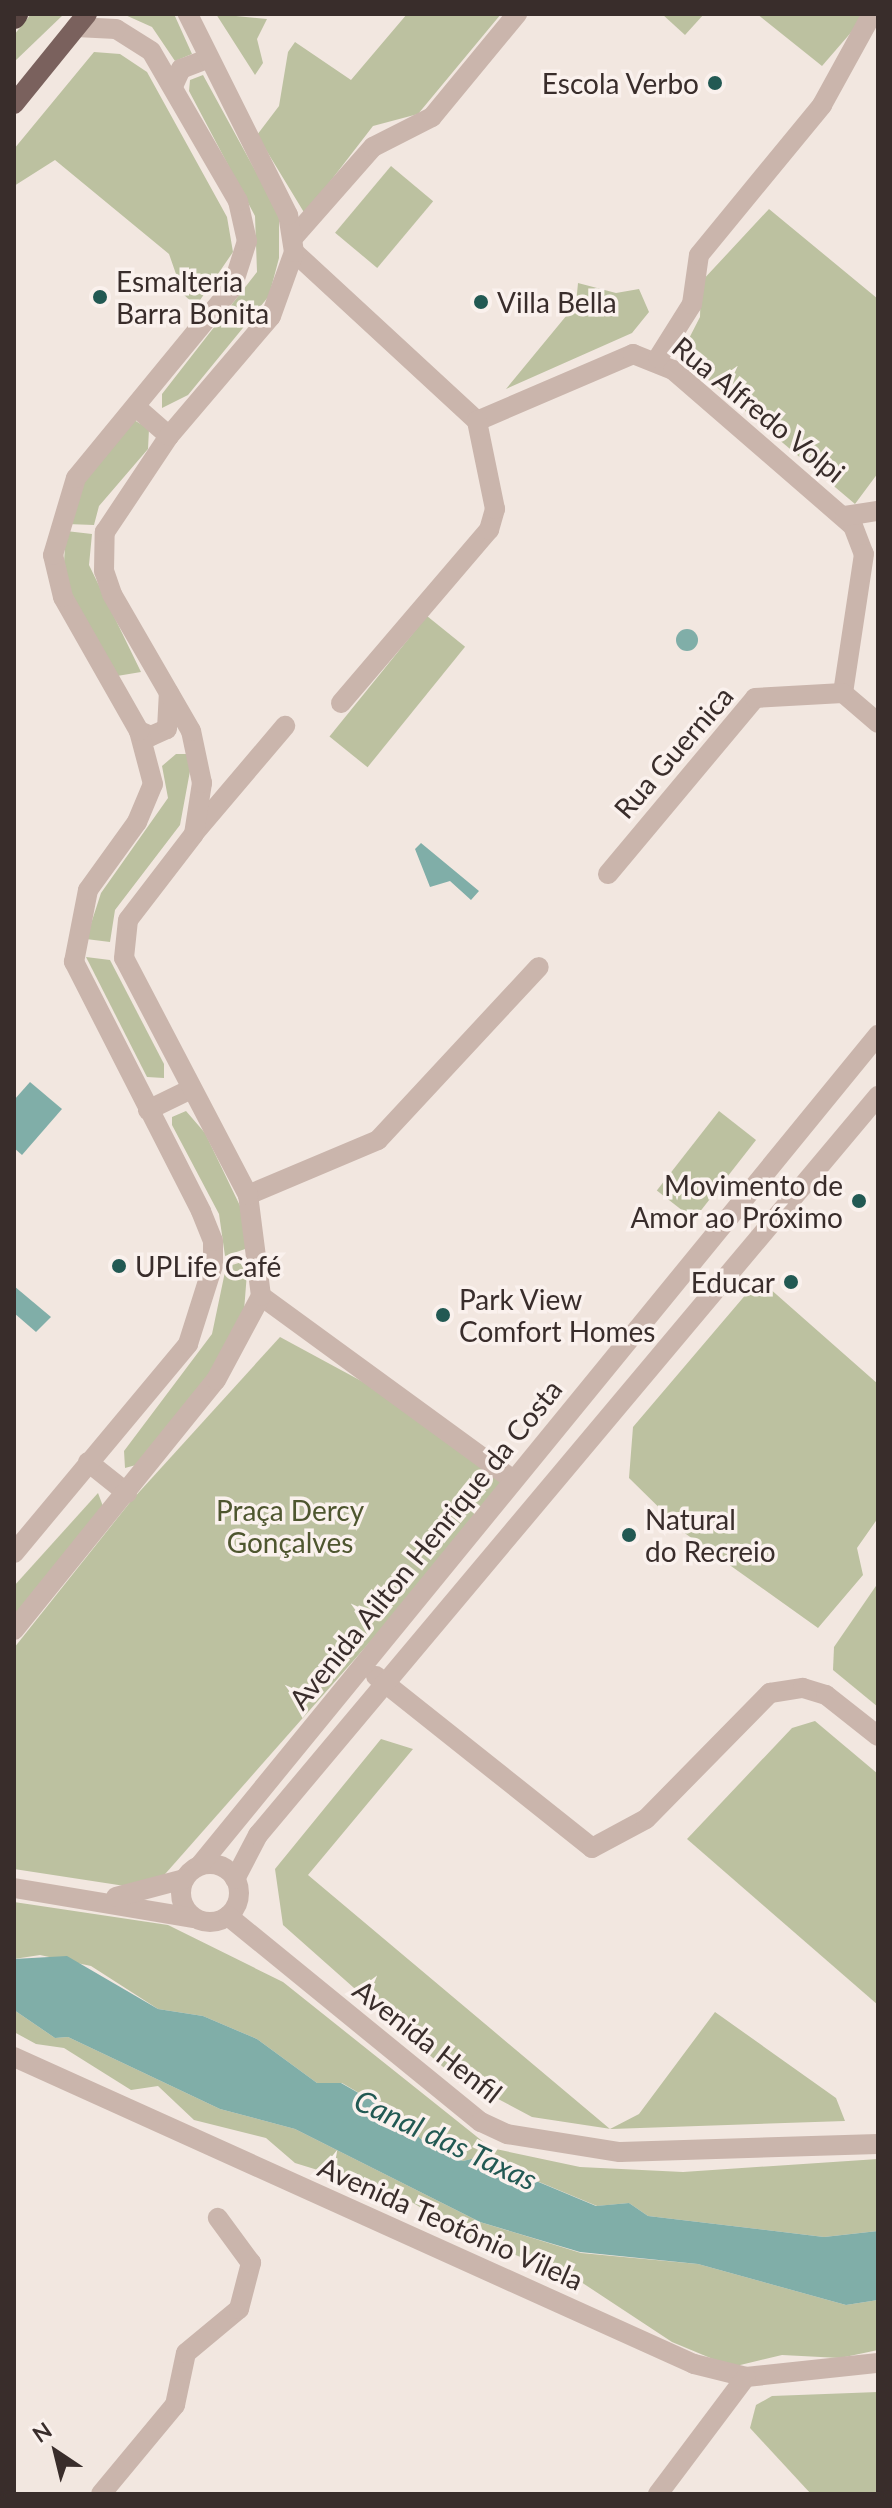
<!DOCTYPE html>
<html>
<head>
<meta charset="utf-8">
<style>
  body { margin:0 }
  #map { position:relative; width:892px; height:2508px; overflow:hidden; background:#f2e7e0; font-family:Lato,sans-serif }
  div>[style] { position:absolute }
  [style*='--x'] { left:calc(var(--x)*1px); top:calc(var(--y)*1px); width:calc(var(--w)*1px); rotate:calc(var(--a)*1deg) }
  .green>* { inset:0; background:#bcc1a0; transform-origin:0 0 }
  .water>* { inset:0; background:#80aea8 }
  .round { border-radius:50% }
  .minor>* { height:20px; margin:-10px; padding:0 10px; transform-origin:10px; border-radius:10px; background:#cab5ac }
  .minor>.ring { margin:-10px; padding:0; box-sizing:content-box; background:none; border:20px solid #cab5ac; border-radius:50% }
  .major>* { height:20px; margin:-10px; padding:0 10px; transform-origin:10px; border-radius:10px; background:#7a615d }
  .highway>* { height:24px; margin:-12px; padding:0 12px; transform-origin:12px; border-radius:12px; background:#594542 }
  .dots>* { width:22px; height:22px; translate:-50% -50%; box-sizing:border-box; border:4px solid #faf1ed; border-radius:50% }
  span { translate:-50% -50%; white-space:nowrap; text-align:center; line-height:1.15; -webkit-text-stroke:7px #faf1ed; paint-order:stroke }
  .poi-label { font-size:28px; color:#392d2b }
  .right { translate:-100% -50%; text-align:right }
  .left { translate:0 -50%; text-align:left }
  .street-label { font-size:28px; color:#392d2b }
  .park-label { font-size:28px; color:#4e562f }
  .water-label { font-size:30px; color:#225953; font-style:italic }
  .frame { position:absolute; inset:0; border:16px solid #392d2b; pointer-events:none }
  .north { position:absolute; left:16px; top:2412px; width:80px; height:80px; -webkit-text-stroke:6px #faf1ed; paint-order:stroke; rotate:325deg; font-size:22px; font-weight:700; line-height:32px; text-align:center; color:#392d2b }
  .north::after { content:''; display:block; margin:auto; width:28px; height:36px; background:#392d2b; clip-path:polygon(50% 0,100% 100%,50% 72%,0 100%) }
</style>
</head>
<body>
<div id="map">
  <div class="green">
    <div style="clip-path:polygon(31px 14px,64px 14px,14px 62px,14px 35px)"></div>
    <div style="clip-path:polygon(123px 14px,174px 14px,192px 54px,175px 61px,152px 27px)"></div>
    <div style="clip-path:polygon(216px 14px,267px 19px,257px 39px,263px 63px,255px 75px)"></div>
    <div style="clip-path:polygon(407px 14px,501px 14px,418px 114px,373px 126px,305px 214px,257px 135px,279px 106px,288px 52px,295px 42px,351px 80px)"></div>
    <div style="clip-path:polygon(662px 14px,704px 14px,685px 35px)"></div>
    <div style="clip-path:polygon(757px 14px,867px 14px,822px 66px)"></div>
    <div style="clip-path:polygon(94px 52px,120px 54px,147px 72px,227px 217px,233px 252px,196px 306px,183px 294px,169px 254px,55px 160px,14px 186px,14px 149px)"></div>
    <div style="clip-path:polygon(203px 75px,279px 214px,279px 258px,269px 296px,188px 395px,162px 408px,162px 394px,257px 272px,255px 216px,189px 91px,190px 80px)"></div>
    <div style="left:391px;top:166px;width:55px;height:87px;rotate:40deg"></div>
    <div style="clip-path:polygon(769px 209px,878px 299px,878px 473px,855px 504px,680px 356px,700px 317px,701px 282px)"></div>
    <div style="clip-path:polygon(578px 283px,616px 293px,639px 289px,649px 312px,632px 333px,506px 389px,576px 304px)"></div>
    <div style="clip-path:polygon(134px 420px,149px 429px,148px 449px,99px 506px,94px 525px,67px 524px,81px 480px)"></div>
    <div style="clip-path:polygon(66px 531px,92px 534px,89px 565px,141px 672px,117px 676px,63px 578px)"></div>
    <div style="left:427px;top:616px;width:49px;height:155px;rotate:39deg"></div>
    <div style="clip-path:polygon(176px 754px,187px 754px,190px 771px,180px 825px,115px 910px,110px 942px,86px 939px,101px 893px,168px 798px,162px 766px)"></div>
    <div style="clip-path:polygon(86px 957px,110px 960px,164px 1064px,164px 1078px,147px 1077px)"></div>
    <div style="clip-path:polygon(186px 1111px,205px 1133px,242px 1210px,248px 1248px,225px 1256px,219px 1214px,172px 1125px,172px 1117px)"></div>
    <div style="left:719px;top:1111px;width:47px;height:101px;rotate:38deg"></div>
    <div style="clip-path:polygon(248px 1260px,244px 1311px,209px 1376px,136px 1465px,125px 1468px,124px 1451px,212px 1334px,226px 1267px)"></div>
    <div style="clip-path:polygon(759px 1279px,878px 1384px,878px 1518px,857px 1548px,863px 1575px,818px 1628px,686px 1534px,629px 1478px,633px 1427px)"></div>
    <div style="clip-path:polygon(280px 1337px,389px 1396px,513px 1480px,151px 1890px,14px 1869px,14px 1648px,131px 1501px)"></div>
    <div style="clip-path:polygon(98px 1493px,104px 1509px,14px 1618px,14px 1586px)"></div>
    <div style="clip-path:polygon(878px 1583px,878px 1707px,833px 1670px,834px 1647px)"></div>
    <div style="clip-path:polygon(815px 1721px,878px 1774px,878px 2005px,687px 1839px,792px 1728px)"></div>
    <div style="clip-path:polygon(381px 1739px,413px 1749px,308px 1875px,610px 2129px,639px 2114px,715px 2012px,836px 2098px,845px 2121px,611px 2129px,532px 2117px,451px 2074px,283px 1925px,275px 1869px)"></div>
    <div style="clip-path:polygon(14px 1902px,168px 1925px,283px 1982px,491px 2148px,580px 2167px,683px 2172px,878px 2159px,878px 2231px,824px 2237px,648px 2216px,629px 2203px,597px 2206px,479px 2157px,463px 2161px,429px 2147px,397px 2115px,342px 2083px,317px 2083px,257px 2039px,203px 2016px,158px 2009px,91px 1966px,40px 1955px,14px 1959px)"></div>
    <div style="clip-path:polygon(14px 2010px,55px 2038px,68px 2037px,220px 2109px,295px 2129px,480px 2222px,581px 2253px,698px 2264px,846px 2305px,878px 2300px,878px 2350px,840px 2358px,782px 2355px,732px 2367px,672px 2342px,578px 2280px,463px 2234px,402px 2196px,295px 2163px,266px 2138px,194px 2120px,158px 2086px,131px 2090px,64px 2048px,36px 2044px,14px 2032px)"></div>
    <div style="clip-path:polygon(878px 2392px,878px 2494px,811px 2494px,750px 2428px,756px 2405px,772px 2396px)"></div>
  </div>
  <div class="water">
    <div class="round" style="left:676px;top:629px;width:22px;height:22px"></div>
    <div style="clip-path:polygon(421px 843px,479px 891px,471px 900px,450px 881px,430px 887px,415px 849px)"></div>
    <div style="clip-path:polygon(30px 1082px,62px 1109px,22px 1155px,14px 1148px,14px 1100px)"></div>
    <div style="clip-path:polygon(14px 1286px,51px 1317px,36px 1332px,14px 1313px)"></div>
    <div style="clip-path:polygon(67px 1956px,158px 2009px,203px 2016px,257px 2039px,317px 2083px,341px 2083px,397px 2115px,429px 2147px,463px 2161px,479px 2157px,596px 2206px,629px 2203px,648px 2216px,824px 2237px,878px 2231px,878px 2300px,846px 2305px,698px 2264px,580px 2252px,480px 2222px,295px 2129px,220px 2109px,68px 2037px,55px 2038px,14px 2010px,14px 1959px)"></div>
  </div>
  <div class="minor">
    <div style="--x:174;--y:84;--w:17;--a:-65"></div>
    <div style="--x:181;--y:69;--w:30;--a:-21"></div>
    <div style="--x:293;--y:238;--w:121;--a:-48.7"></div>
    <div style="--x:373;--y:147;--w:66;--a:-27"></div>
    <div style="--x:432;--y:117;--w:134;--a:-50.5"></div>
    <div style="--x:294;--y:252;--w:249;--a:42.7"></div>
    <div style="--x:477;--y:421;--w:170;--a:-23.2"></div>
    <div style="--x:633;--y:354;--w:43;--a:21.8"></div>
    <div style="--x:673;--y:370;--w:238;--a:40.9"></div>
    <div style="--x:853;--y:526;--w:30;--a:69"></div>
    <div style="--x:864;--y:554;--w:141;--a:98.6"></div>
    <div style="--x:843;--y:693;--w:46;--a:40.6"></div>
    <div style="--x:658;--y:358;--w:64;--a:-57.8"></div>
    <div style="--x:692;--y:304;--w:49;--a:-81.9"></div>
    <div style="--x:699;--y:255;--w:194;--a:-50.6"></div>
    <div style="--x:822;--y:105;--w:104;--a:-61.2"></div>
    <div style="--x:136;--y:407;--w:44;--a:41.3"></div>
    <div style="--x:845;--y:516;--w:33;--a:-9"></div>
    <div style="--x:341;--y:703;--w:228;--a:-49.5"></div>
    <div style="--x:489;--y:530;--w:22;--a:-74"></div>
    <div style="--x:495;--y:509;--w:90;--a:-101.6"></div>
    <div style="--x:139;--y:731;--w:13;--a:23"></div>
    <div style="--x:151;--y:736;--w:17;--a:-24"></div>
    <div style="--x:167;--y:729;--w:36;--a:-87"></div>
    <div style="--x:196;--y:831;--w:138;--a:-49.7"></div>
    <div style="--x:608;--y:874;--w:229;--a:-50.1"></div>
    <div style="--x:755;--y:698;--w:88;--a:-3.3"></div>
    <div style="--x:148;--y:1110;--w:48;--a:-26"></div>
    <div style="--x:248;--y:1195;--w:141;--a:-22.9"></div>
    <div style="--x:378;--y:1140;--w:236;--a:-47.1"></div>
    <div style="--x:261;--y:1296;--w:312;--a:36.1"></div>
    <div style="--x:88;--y:1462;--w:50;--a:38.5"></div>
    <div style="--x:14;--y:1553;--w:272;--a:-50.2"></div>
    <div style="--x:188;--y:1344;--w:83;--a:-72.4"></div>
    <div style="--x:213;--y:1265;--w:24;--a:-90"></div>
    <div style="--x:213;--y:1241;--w:32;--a:-112"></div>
    <div style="--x:201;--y:1211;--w:280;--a:-117"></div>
    <div style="--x:74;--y:962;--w:73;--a:-79"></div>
    <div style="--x:88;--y:890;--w:84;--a:-54.2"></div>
    <div style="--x:137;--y:822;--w:41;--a:-67.2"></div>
    <div style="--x:153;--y:784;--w:55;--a:-104.8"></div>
    <div style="--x:139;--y:731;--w:154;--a:-119.6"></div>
    <div style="--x:63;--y:597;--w:43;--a:-103.4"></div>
    <div style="--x:53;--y:555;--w:80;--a:-73.4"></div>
    <div style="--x:76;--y:478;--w:246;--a:-50.6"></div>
    <div style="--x:232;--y:288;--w:49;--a:-72.3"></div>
    <div style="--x:247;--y:241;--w:41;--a:-102.7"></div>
    <div style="--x:238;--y:201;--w:173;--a:-120.1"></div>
    <div style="--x:151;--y:51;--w:41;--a:-147.8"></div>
    <div style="--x:116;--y:29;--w:40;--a:-177.1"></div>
    <div style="--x:14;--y:1630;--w:321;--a:-51.1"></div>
    <div style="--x:216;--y:1380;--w:95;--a:-61.8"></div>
    <div style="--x:261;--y:1296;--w:102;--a:-97.3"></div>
    <div style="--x:248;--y:1195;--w:267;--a:-117.6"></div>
    <div style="--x:124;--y:958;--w:38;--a:-84"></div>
    <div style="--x:128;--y:920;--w:108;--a:-52.5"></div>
    <div style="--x:194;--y:834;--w:52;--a:-81.1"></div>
    <div style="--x:202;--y:783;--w:53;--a:-101.9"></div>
    <div style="--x:191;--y:731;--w:158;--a:-120"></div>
    <div style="--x:112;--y:594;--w:24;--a:-109"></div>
    <div style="--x:104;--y:571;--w:39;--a:-89"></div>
    <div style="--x:105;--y:532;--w:115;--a:-56.3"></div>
    <div style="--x:169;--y:436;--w:157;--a:-49.6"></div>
    <div style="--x:271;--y:316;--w:68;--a:-70.2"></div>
    <div style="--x:294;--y:252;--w:37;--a:-99"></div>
    <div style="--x:288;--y:215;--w:225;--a:-116.5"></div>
    <div style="--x:376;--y:1676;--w:276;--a:38.5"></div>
    <div style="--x:592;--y:1848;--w:61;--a:-28.2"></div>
    <div style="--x:646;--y:1819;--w:177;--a:-45.5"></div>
    <div style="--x:770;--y:1693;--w:33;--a:-9"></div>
    <div style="--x:803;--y:1688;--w:24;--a:17"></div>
    <div style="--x:826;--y:1695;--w:66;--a:38.3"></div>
    <div class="ring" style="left:181px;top:1864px;width:38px;height:38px"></div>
    <div style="--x:200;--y:1865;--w:1072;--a:-50.76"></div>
    <div style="--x:235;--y:1879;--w:50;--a:-62.4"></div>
    <div style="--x:258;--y:1835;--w:965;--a:-50"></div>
    <div style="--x:14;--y:1888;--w:181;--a:9.5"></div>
    <div style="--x:116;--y:1897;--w:70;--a:-14.8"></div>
    <div style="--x:228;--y:1916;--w:326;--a:39.2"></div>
    <div style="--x:481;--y:2122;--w:29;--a:25"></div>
    <div style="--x:507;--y:2134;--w:114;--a:9.1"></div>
    <div style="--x:620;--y:2152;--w:258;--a:-1.8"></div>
    <div style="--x:14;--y:2057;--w:746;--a:24.3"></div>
    <div style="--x:694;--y:2364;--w:54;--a:14"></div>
    <div style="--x:746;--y:2377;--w:133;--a:-6.1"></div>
    <div style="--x:101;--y:2494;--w:116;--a:-50.3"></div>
    <div style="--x:175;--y:2405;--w:53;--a:-78.1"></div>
    <div style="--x:186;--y:2353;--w:69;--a:-39.7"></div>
    <div style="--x:239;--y:2309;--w:48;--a:-75.4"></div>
    <div style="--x:251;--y:2263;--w:56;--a:-126.3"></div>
    <div style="--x:658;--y:2494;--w:146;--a:-53.1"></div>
  </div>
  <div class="major">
    <div style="--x:14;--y:104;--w:116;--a:-51"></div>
  </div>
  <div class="highway">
    <div style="--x:14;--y:17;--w:4;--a:-56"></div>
  </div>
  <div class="dots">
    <div style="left:715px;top:83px;background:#225953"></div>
    <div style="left:100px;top:297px;background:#225953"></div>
    <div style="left:481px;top:302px;background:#225953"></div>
    <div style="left:859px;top:1201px;background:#225953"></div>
    <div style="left:119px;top:1266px;background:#225953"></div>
    <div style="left:791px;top:1282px;background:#225953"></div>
    <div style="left:443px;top:1315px;background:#225953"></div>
    <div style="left:629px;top:1535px;background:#225953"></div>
  </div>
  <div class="poi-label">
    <span class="right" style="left:699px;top:83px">Escola Verbo</span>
    <span class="left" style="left:116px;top:297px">Esmalteria<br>Barra Bonita</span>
    <span class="left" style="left:497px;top:302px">Villa Bella</span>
    <span class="right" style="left:843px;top:1201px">Movimento de<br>Amor ao Próximo</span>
    <span class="left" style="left:135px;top:1266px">UPLife Café</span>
    <span class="right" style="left:775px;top:1282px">Educar</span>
    <span class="left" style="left:459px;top:1315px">Park View<br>Comfort Homes</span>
    <span class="left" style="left:645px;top:1535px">Natural<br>do Recreio</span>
  </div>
  <div class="street-label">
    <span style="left:759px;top:409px;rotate:39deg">Rua Alfredo Volpi</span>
    <span style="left:673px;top:752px;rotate:-49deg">Rua Guernica</span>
    <span style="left:425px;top:1544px;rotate:-51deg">Avenida Ailton Henrique da Costa</span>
    <span style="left:428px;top:2041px;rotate:38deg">Avenida Henfil</span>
    <span style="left:451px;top:2223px;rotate:24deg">Avenida Teotônio Vilela</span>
  </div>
  <div class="park-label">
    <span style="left:290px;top:1526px">Praça Dercy<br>Gonçalves</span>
  </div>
  <div class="water-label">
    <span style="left:446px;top:2139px;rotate:25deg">Canal das Taxas</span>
  </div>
  <div class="frame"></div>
  <div class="north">N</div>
</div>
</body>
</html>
